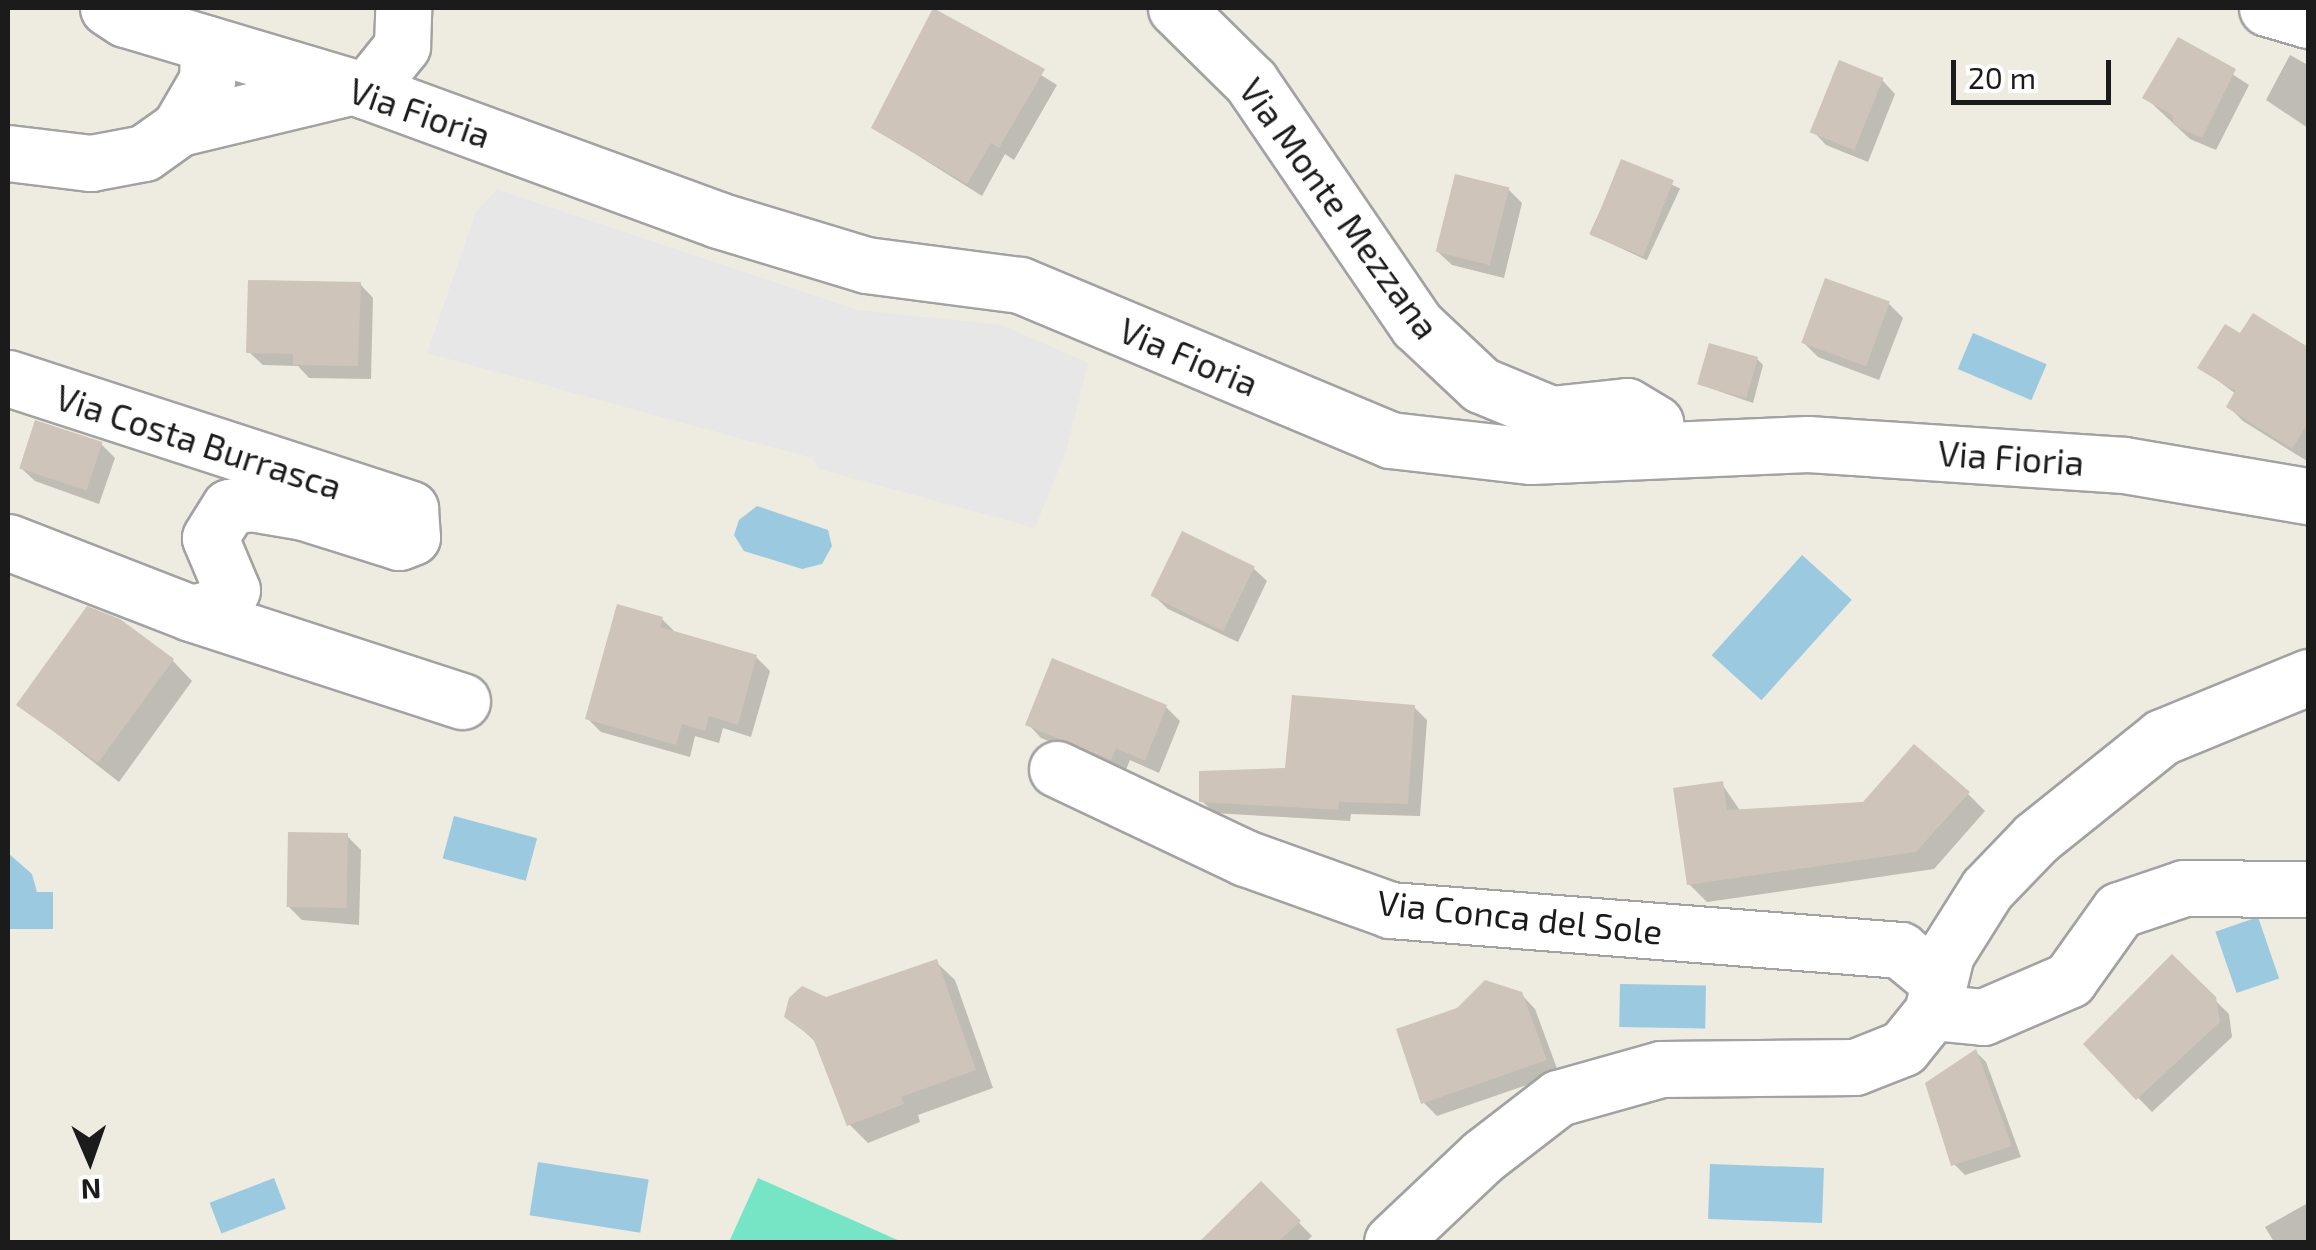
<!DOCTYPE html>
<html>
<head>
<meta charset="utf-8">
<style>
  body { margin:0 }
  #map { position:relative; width:2316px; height:1250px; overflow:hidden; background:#eeebe0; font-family:"Exo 2",sans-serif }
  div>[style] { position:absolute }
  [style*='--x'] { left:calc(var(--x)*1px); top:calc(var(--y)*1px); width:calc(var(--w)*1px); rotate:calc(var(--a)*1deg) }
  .pitch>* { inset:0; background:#75e5c5 }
  .parking>* { inset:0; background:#e7e7e7 }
  .water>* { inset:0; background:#9bcae0; transform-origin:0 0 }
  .shadow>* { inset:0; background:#0003; transform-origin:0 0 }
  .building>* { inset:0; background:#cec4b9; transform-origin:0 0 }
  .roads { filter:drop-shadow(2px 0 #a2a2a2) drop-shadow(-2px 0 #a2a2a2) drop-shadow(0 2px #a2a2a2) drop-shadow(0 -2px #a2a2a2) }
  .minor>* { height:55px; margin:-27.5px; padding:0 27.5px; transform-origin:27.5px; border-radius:27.5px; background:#fff }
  span { translate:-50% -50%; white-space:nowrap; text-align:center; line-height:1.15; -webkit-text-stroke:10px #fff; paint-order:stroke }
  .street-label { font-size:35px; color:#1b1b1b }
  .frame { position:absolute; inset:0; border:10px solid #1b1b1b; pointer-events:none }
  .north { position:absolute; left:40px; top:1110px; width:100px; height:100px; -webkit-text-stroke:8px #fff; paint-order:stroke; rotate:178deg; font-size:28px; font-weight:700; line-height:40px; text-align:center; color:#1b1b1b }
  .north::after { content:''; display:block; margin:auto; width:35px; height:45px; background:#1b1b1b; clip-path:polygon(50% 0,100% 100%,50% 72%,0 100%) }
  .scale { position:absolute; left:1951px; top:60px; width:160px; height:45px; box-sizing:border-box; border:5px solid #1b1b1b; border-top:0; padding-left:12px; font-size:30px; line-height:35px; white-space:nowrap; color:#1b1b1b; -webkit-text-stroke:8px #fff; paint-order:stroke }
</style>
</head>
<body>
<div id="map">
  <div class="pitch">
    <div style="clip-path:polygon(758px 1178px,902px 1242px,729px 1242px)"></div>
  </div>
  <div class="parking">
    <div style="clip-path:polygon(497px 189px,857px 310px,1002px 325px,1088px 363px,1066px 451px,1035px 528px,819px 469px,812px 458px,427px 353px,476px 212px)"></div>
  </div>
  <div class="water">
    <div style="left:1973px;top:333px;width:80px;height:39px;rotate:23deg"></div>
    <div style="clip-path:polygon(757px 506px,828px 530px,832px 546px,822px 564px,802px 569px,744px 551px,734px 535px,739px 520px)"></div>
    <div style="left:1802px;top:555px;width:67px;height:135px;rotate:42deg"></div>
    <div style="left:454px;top:816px;width:86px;height:44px;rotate:15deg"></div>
    <div style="clip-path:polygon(8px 853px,32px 874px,37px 892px,53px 892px,53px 929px,8px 929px)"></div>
    <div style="left:2258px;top:917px;width:65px;height:45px;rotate:71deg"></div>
    <div style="left:1620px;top:984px;width:86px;height:43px;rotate:1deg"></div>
    <div style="left:538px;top:1162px;width:112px;height:54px;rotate:9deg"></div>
    <div style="left:1710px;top:1164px;width:114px;height:55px;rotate:2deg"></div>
    <div style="left:274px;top:1178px;width:33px;height:69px;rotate:69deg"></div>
  </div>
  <div class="shadow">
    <div style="clip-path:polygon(935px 9px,1057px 85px,1014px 160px,1005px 154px,982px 196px,874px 128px)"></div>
    <div style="clip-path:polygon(2179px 40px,2249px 85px,2216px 150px,2190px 139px,2146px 98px)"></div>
    <div style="clip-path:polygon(2290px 55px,2308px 65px,2308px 128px,2266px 100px)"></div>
    <div style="clip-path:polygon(1882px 80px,1895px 94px,1868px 162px,1826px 145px,1813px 131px)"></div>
    <div style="left:1623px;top:162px;width:63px;height:79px;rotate:25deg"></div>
    <div style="clip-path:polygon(1508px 189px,1522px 203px,1504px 278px,1452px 265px,1438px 252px)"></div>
    <div style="clip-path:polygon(360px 284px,373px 298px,371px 379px,309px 378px,298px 366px,263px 365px,249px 352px)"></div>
    <div style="clip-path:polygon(1889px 304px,1903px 318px,1879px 380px,1818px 357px,1804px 343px)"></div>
    <div style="clip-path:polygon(2254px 317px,2308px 350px,2307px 461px,2243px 421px,2229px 407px,2236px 394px,2201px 368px,2241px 337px)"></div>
    <div style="clip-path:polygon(1757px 359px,1763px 365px,1753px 403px,1701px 385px)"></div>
    <div style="clip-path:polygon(101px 444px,115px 458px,99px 504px,35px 481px,21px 468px)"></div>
    <div style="clip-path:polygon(1253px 568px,1267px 581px,1238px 642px,1168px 609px,1154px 596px)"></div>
    <div style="clip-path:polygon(662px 619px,676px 633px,756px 657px,770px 671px,751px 737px,723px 728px,719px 743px,695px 736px,690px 757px,601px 732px,587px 718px)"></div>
    <div style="clip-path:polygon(173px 661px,192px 681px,119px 782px,19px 704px)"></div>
    <div style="clip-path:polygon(1166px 707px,1180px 721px,1159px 773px,1130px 760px,1125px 772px,1041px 738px,1028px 724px)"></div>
    <div style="clip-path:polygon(1414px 707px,1427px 720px,1420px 816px,1351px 814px,1350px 821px,1214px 813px,1202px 801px,1287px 771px)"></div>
    <div style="clip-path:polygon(1722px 784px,1741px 812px,1968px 794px,1985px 811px,1934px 869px,1707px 902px,1689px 884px)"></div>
    <div style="clip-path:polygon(347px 836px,361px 850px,359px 925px,302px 920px,288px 906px)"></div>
    <div style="clip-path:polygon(2172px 958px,2229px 1014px,2232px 1037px,2152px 1112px,2086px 1044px)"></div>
    <div style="clip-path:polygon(936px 962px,955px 980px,993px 1088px,918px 1115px,920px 1122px,868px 1143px,849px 1124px,818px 1044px,787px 1016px)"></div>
    <div style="clip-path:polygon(1521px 994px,1535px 1009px,1559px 1074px,1437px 1116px,1423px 1102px)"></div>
    <div style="clip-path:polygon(1976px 1052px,1986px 1062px,2021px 1157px,1965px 1175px,1954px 1164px)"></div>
    <div style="clip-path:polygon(1261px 1184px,1312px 1236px,1306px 1242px,1202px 1242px)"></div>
    <div style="clip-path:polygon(2308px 1203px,2308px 1242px,2274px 1242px,2265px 1227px)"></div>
  </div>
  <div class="building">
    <div style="clip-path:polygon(933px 8px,1045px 69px,999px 148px,991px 143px,967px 184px,871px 128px)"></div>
    <div style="clip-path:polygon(2178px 37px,2236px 69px,2202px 138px,2174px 125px,2172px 115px,2142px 98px)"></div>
    <div style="left:1839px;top:60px;width:48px;height:78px;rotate:22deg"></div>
    <div style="left:1621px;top:159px;width:57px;height:82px;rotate:22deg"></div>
    <div style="left:1455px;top:174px;width:56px;height:80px;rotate:14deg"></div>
    <div style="left:1825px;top:278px;width:69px;height:69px;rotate:20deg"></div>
    <div style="clip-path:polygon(248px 280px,361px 282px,358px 366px,293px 365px,293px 354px,246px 353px)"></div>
    <div style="clip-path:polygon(2253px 313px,2308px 347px,2308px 423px,2292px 449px,2226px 407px,2235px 391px,2197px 368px,2225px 324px,2240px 333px)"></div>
    <div style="left:1709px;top:343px;width:51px;height:43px;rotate:16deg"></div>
    <div style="left:35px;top:420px;width:71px;height:51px;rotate:18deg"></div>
    <div style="left:1182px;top:531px;width:81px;height:72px;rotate:26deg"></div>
    <div style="clip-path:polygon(617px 604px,663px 617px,660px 627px,757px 655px,738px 725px,709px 716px,705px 731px,682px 724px,676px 745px,585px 719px)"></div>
    <div style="clip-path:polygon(87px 606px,120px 619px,174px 659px,98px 763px,16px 705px)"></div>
    <div style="clip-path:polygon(1052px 658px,1167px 705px,1145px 761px,1116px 748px,1111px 760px,1025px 725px)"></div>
    <div style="clip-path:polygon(1292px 695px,1415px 705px,1408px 804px,1339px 802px,1338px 810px,1199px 802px,1199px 771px,1285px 768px)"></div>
    <div style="clip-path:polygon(1914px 744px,1970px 792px,1916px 852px,1687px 885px,1673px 788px,1723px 781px,1727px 810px,1863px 802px)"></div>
    <div style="left:288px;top:832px;width:60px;height:75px;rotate:1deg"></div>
    <div style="clip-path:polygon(2172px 954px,2216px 997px,2220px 1022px,2136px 1100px,2083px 1044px)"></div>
    <div style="clip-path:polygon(937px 959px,976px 1070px,901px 1097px,904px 1104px,847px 1126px,813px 1038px,784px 1017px,789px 998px,802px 986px,826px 997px)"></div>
    <div style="clip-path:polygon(1485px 980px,1522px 992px,1547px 1060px,1421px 1104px,1396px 1029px,1457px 1008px)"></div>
    <div style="clip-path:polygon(1976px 1049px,2012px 1146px,1951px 1166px,1925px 1083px)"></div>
    <div style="clip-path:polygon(1261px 1181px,1301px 1221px,1278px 1242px,1199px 1242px)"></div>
  </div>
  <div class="roads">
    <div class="minor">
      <div style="--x:108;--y:8;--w:20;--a:33"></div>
      <div style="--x:125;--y:19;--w:252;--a:16.6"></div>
      <div style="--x:366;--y:91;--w:375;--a:20.1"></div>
      <div style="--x:718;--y:220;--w:155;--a:16.9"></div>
      <div style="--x:866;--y:265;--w:155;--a:7.4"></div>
      <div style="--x:1020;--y:285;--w:401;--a:22.7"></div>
      <div style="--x:1390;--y:440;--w:142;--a:6.5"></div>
      <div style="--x:1531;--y:456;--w:277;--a:-2.5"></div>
      <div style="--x:1808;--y:444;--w:317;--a:3.8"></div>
      <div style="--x:2124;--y:465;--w:187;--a:9.6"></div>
      <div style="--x:1176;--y:8;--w:105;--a:44.6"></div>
      <div style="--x:1251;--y:82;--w:294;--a:55.7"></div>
      <div style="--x:1417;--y:325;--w:88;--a:43.2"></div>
      <div style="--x:1481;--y:385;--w:76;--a:22.5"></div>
      <div style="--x:1551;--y:414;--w:76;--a:-6"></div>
      <div style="--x:1627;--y:406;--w:33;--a:31"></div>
      <div style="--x:1655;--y:423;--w:27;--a:88"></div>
      <div style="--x:2267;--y:8;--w:43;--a:16.3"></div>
      <div style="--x:366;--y:91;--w:58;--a:-51.3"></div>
      <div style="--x:402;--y:46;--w:38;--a:-88"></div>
      <div style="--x:179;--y:128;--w:172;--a:-13.5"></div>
      <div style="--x:8;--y:153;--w:84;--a:6.9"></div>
      <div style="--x:91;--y:163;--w:54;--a:-10.7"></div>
      <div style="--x:144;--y:153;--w:43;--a:-35.5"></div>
      <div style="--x:179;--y:128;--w:56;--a:-59.7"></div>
      <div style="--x:207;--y:80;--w:36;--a:-88"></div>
      <div style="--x:8;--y:378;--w:423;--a:18"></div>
      <div style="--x:410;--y:509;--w:28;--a:86"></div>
      <div style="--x:412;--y:537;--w:14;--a:159"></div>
      <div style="--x:399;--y:542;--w:101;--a:-162.6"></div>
      <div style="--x:303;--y:512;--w:54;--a:-170.4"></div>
      <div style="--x:250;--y:503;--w:21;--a:169"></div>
      <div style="--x:229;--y:507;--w:36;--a:122"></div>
      <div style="--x:210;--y:538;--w:56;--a:67.1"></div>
      <div style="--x:232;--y:590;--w:27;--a:138"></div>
      <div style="--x:212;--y:608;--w:22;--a:167"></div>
      <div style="--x:8;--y:542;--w:196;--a:21.2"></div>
      <div style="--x:191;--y:613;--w:285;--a:18"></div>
      <div style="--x:1057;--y:769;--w:208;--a:25.3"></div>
      <div style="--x:1245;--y:858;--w:154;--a:19.7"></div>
      <div style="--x:1390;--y:910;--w:512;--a:4.48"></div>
      <div style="--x:1900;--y:950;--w:50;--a:39.4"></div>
      <div style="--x:1932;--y:1012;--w:51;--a:5.6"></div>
      <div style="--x:1983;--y:1017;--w:94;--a:-23.3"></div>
      <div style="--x:2069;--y:980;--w:86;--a:-54.5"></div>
      <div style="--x:2119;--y:910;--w:69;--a:-18.7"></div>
      <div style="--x:2184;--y:888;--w:124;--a:0.5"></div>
      <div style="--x:1392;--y:1242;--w:125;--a:-43.4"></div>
      <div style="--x:1483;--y:1156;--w:95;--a:-37.7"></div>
      <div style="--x:1558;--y:1098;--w:107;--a:-15.7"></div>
      <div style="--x:1661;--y:1069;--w:194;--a:-0.6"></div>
      <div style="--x:1855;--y:1067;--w:52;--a:-21.6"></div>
      <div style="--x:1903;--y:1048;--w:46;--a:-51.1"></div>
      <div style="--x:1932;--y:1012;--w:60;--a:-76.4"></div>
      <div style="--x:1946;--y:954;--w:77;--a:-57.8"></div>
      <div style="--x:1987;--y:889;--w:71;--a:-46.1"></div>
      <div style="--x:2036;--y:838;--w:161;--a:-38.7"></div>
      <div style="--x:2162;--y:737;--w:158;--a:-22.3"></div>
    </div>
  </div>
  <div class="street-label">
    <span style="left:420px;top:112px;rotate:19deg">Via Fioria</span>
    <span style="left:1340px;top:208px;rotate:54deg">Via Monte Mezzana</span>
    <span style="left:1189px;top:356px;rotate:23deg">Via Fioria</span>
    <span style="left:199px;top:441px;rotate:18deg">Via Costa Burrasca</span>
    <span style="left:2011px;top:457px;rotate:4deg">Via Fioria</span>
    <span style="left:1520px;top:916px;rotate:6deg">Via Conca del Sole</span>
  </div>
  <div class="frame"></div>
  <div class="north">N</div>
  <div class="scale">20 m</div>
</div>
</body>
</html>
